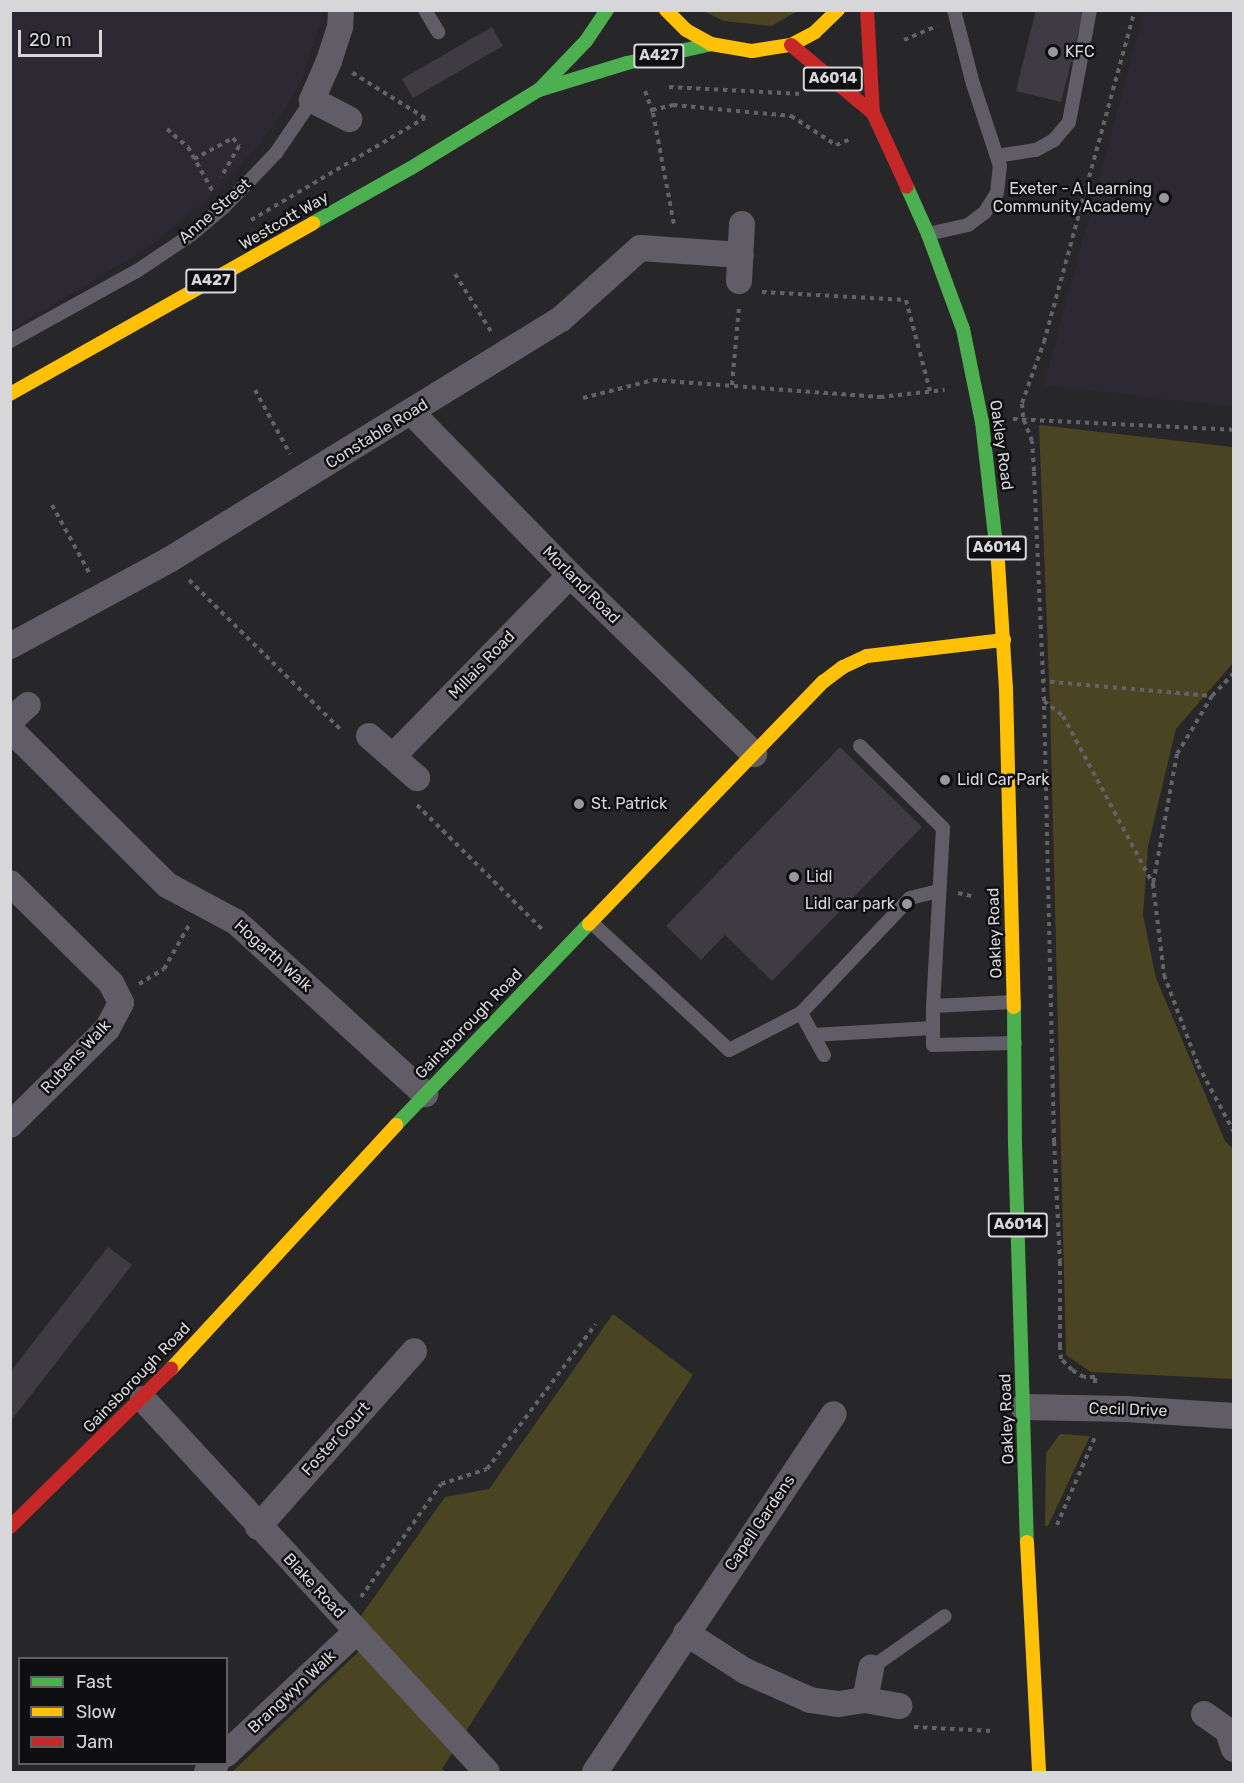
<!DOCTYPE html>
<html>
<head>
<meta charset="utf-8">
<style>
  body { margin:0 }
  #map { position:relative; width:1244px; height:1783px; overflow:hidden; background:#272629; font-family:Rubik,sans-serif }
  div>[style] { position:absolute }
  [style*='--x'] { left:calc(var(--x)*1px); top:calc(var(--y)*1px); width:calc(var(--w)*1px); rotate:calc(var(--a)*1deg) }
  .built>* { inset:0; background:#2d2933 }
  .green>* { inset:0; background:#4a4422 }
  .building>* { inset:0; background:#3e3b43; transform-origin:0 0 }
  .path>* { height:4px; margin-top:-2px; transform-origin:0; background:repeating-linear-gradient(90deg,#636268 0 4.5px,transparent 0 9px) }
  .lane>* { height:14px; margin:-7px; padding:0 7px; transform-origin:7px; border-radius:7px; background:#615d67 }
  .street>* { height:26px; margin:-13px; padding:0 13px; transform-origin:13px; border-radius:13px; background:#615d67 }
  .fast>* { height:14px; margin:-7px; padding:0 7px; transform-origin:7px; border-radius:7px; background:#4caf50 }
  .slow>* { height:14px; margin:-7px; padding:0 7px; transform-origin:7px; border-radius:7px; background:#ffc107 }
  .jam>* { height:14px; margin:-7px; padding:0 7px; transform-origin:7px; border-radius:7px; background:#c62828 }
  .dots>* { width:16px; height:16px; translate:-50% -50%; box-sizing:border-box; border:3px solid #0f0e11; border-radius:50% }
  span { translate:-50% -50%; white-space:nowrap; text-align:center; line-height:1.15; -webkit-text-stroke:5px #0f0e11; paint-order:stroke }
  .shield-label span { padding:2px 4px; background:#0f0e11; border:2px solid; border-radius:4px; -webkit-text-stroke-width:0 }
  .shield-label { font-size:15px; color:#d7d6d9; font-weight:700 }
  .poi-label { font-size:16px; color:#d7d6d9 }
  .left { translate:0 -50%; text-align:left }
  .right { translate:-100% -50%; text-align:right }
  .street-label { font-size:16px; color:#d7d6d9 }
  .frame { position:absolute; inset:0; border:12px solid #d7d6d9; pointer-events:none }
  .legend { position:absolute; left:18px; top:1657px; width:210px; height:108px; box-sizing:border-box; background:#0f0e11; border:2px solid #5f5e61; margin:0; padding:8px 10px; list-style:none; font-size:18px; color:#d7d6d9 }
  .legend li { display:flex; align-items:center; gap:12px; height:30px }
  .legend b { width:30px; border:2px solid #5f5e61 }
  .scale { position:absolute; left:18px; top:30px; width:84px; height:27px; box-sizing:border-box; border:3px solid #d7d6d9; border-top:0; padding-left:8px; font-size:18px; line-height:21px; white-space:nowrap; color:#d7d6d9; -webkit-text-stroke:4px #0f0e11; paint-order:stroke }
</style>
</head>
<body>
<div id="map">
  <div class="built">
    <div style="clip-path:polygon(11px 10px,324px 11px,303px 78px,280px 117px,250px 155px,203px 203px,144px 250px,11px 330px)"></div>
    <div style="clip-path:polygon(1144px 11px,1233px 11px,1233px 407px,1044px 385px)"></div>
  </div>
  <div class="green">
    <div style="clip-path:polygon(703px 11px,798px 11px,771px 26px,724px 21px)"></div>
    <div style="clip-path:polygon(1039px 425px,1233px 447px,1233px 663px,1176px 729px,1148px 846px,1143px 915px,1156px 978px,1225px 1141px,1233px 1149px,1233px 1379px,1091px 1372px,1066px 1355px,1050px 706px)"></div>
    <div style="clip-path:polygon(613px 1314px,693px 1375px,442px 1769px,446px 1772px,232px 1772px,375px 1636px,360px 1617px,445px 1497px,489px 1489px)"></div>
    <div style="clip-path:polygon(1060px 1434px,1090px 1436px,1048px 1526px,1045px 1526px,1046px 1453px)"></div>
  </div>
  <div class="building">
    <div style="clip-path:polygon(1036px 10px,1084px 10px,1076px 41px,1083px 43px,1078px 64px,1071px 62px,1061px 102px,1016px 91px)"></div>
    <div style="left:492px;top:27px;width:22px;height:104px;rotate:60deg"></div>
    <div style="clip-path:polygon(840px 747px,922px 827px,772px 981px,725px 935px,701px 960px,666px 926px)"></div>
    <div style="clip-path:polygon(108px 1247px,132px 1265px,10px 1422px,10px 1372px)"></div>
  </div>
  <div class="path">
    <div style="--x:904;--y:40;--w:36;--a:-23"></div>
    <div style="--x:669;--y:87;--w:133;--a:3"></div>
    <div style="--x:645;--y:91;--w:23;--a:70"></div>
    <div style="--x:653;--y:113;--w:113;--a:79.3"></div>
    <div style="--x:652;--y:110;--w:22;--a:-13"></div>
    <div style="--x:673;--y:105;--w:119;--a:5.3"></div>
    <div style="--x:791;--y:116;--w:54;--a:32.8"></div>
    <div style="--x:836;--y:145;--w:16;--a:-22"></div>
    <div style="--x:167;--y:129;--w:28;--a:41"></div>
    <div style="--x:188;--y:147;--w:51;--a:60.9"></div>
    <div style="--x:194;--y:159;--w:44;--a:-28.3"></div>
    <div style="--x:233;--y:138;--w:10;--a:53"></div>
    <div style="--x:239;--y:146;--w:36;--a:120"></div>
    <div style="--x:251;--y:220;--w:202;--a:-30.4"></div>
    <div style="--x:425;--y:118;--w:87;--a:-148.1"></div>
    <div style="--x:455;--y:274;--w:70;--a:57.9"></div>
    <div style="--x:762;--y:292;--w:144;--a:3.2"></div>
    <div style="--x:906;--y:300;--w:94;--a:75.2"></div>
    <div style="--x:732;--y:385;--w:79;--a:-84.9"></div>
    <div style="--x:255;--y:390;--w:73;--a:61.3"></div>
    <div style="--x:583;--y:398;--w:72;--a:-14.4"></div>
    <div style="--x:653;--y:380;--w:228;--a:4.3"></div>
    <div style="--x:880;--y:397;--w:65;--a:-6.1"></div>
    <div style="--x:1013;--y:419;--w:221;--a:2.8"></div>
    <div style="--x:52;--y:505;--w:79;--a:61.2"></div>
    <div style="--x:189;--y:580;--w:216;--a:44.6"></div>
    <div style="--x:1234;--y:673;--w:32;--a:134"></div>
    <div style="--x:1212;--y:696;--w:68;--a:121.1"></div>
    <div style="--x:1177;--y:754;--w:132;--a:100.5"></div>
    <div style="--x:1153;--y:884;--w:92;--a:83.1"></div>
    <div style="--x:1164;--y:975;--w:96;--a:69.3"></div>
    <div style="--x:1198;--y:1065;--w:76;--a:61.8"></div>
    <div style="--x:1041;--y:681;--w:172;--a:5"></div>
    <div style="--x:1044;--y:701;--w:24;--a:38"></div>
    <div style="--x:1063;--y:716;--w:191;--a:61.8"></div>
    <div style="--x:417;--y:805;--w:179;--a:44.8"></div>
    <div style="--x:958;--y:893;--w:17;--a:13"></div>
    <div style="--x:139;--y:984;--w:29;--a:-31"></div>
    <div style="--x:164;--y:969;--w:51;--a:-60.4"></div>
    <div style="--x:1095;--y:1383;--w:6;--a:-90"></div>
    <div style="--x:1095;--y:1377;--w:11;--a:180"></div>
    <div style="--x:1084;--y:1377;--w:14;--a:-150"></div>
    <div style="--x:1072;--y:1370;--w:16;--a:-135"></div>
    <div style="--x:1061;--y:1359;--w:12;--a:-95"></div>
    <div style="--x:1060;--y:1347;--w:84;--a:-90"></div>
    <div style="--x:1060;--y:1263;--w:121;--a:-92.8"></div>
    <div style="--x:1054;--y:1142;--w:441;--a:-91.3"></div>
    <div style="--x:1044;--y:701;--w:230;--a:-92.5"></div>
    <div style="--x:1034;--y:471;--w:30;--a:-94"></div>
    <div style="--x:1032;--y:441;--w:26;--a:-111"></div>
    <div style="--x:1023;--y:417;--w:14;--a:-94"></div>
    <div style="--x:1022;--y:403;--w:65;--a:-70.2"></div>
    <div style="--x:1044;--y:342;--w:344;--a:-74.7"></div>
    <div style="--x:1057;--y:1525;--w:98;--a:-66.6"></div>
    <div style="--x:361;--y:1597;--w:138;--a:-54.7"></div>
    <div style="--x:441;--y:1484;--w:48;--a:-18.1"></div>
    <div style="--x:487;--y:1469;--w:181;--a:-53.1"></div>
    <div style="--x:914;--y:1727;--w:78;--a:2.9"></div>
  </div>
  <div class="lane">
    <div style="--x:425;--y:10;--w:26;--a:59"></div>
    <div style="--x:997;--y:156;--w:39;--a:-9"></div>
    <div style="--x:1036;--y:150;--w:21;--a:-29"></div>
    <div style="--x:1054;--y:140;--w:23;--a:-50"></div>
    <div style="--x:1069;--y:122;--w:114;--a:-79.4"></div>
    <div style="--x:928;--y:234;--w:41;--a:-12.7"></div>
    <div style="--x:968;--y:225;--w:21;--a:-37"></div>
    <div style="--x:985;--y:212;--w:22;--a:-58"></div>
    <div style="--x:997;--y:193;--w:27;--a:-84"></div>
    <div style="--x:1000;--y:166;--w:86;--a:-108.2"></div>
    <div style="--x:973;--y:84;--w:76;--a:-104.4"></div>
    <div style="--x:10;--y:341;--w:145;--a:-28.9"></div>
    <div style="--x:137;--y:271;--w:66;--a:-33.9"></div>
    <div style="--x:192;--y:234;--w:42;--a:-40.2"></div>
    <div style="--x:224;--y:207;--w:75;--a:-46.1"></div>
    <div style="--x:276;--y:153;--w:64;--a:-55.8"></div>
    <div style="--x:860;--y:746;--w:117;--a:44.7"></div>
    <div style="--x:943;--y:828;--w:178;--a:93.2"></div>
    <div style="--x:933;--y:1006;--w:39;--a:90"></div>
    <div style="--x:933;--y:1045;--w:82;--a:-1.4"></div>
    <div style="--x:592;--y:923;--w:187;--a:42.8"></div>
    <div style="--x:729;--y:1050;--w:81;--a:-27.2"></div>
    <div style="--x:801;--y:1013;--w:48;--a:61.3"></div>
    <div style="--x:933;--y:1006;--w:81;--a:-2.8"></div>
    <div style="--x:801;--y:1013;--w:158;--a:-46.5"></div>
    <div style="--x:910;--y:898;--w:30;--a:-14"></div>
    <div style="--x:813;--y:1035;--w:120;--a:-3.3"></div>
    <div style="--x:871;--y:1668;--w:90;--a:-35.1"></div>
  </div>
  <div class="street">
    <div style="--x:341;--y:10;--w:17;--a:93"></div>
    <div style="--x:340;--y:27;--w:36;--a:108"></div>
    <div style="--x:329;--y:61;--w:43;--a:113.6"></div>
    <div style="--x:312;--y:100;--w:42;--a:27.2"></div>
    <div style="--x:739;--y:281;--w:57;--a:-87"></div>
    <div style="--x:412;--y:413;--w:226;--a:45.7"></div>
    <div style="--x:570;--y:575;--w:257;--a:44.2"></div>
    <div style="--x:10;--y:646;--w:181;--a:-28.4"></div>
    <div style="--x:169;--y:560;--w:460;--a:-31.6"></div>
    <div style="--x:561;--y:319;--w:106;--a:-41.9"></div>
    <div style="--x:640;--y:248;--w:101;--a:4"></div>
    <div style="--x:10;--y:721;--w:24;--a:-42"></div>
    <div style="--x:10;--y:729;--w:221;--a:44.8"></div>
    <div style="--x:167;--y:885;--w:78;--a:28.2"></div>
    <div style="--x:236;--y:922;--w:256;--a:42.3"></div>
    <div style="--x:369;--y:736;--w:64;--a:41.2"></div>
    <div style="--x:394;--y:755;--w:252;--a:-45.6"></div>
    <div style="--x:10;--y:883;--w:142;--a:44.7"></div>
    <div style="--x:111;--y:983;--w:22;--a:63"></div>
    <div style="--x:121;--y:1003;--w:30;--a:118"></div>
    <div style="--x:107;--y:1029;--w:136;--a:135.3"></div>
    <div style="--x:143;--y:1399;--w:507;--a:47.32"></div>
    <div style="--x:1023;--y:1407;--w:103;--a:1.1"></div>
    <div style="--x:1126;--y:1409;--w:108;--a:3.7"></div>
    <div style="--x:258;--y:1527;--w:235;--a:-48.4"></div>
    <div style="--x:686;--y:1633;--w:70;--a:32.8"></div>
    <div style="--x:745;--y:1671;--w:71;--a:24"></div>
    <div style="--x:810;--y:1700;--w:29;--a:8"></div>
    <div style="--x:839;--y:1704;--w:26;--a:-9"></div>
    <div style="--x:865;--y:1700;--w:35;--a:10"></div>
    <div style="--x:865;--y:1700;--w:33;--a:-79"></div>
    <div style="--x:1204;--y:1714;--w:29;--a:35"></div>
    <div style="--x:1228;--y:1731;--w:19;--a:72"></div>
    <div style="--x:226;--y:1754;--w:180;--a:-43.2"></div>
    <div style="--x:207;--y:1772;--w:12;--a:-42"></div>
    <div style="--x:595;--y:1772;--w:430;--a:-56.3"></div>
  </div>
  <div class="fast">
    <div style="--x:539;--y:90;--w:92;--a:-17.1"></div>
    <div style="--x:627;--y:63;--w:86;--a:-12.7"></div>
    <div style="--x:907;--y:187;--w:51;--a:65.9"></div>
    <div style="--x:928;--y:234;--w:101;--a:69.8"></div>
    <div style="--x:963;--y:329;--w:95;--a:78.5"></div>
    <div style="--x:982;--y:422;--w:141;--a:83.5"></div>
    <div style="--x:313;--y:223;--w:112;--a:-29.3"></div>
    <div style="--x:411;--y:168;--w:150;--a:-31.4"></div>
    <div style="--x:539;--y:90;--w:68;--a:-46.2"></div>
    <div style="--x:586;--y:41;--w:37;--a:-56"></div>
    <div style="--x:1014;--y:1007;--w:136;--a:89.6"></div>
    <div style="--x:1015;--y:1143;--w:399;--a:88.3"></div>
    <div style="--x:396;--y:1125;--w:279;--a:-46.2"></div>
  </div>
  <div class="slow">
    <div style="--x:666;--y:10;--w:28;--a:45"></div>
    <div style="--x:686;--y:30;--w:29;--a:29"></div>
    <div style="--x:711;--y:44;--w:42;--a:9.7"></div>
    <div style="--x:752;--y:51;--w:39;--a:-9"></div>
    <div style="--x:791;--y:45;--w:27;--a:-28"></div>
    <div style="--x:815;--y:32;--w:32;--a:-44"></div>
    <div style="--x:10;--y:394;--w:348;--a:-29.4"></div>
    <div style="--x:998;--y:562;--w:126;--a:86.4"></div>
    <div style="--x:1006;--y:688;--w:319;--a:88.6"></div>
    <div style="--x:589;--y:924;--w:337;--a:-46"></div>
    <div style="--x:823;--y:682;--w:25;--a:-37"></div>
    <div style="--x:843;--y:667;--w:26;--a:-25"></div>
    <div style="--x:867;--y:656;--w:138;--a:-6.7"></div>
    <div style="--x:171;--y:1369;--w:332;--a:-47.3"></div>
    <div style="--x:1027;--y:1542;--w:230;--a:87"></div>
  </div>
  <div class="jam">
    <div style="--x:867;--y:10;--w:103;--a:86.7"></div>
    <div style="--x:873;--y:113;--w:81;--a:65.3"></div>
    <div style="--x:791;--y:45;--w:107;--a:39.7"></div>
    <div style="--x:10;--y:1527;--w:226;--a:-44.5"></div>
  </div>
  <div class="dots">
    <div style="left:1053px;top:52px;background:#99989b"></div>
    <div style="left:1164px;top:198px;background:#99989b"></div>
    <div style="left:945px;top:780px;background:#99989b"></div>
    <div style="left:579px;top:804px;background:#99989b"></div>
    <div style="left:794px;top:877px;background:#99989b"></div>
    <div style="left:907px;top:904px;background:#99989b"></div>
  </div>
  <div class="shield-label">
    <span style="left:659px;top:56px">A427</span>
    <span style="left:833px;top:79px">A6014</span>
    <span style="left:211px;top:281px">A427</span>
    <span style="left:997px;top:548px">A6014</span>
    <span style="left:1018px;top:1225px">A6014</span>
  </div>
  <div class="poi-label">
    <span class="left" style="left:1065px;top:52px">KFC</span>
    <span class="right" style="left:1152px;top:198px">Exeter - A Learning<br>Community Academy</span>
    <span class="left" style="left:957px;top:780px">Lidl Car Park</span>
    <span class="left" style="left:591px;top:804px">St. Patrick</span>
    <span class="left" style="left:806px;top:877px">Lidl</span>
    <span class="right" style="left:895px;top:904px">Lidl car park</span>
  </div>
  <div class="street-label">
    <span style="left:215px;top:211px;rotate:-41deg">Anne Street</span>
    <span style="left:284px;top:221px;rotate:-30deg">Westcott Way</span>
    <span style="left:377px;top:434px;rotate:-32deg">Constable Road</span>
    <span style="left:1001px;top:445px;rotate:82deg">Oakley Road</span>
    <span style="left:581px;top:585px;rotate:45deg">Morland Road</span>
    <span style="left:482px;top:665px;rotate:-46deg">Millais Road</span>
    <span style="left:995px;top:933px;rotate:-92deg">Oakley Road</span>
    <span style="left:273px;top:956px;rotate:42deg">Hogarth Walk</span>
    <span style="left:469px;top:1024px;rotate:-46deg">Gainsborough Road</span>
    <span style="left:76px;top:1057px;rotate:-47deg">Rubens Walk</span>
    <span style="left:137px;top:1378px;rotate:-46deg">Gainsborough Road</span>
    <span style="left:1128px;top:1410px;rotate:2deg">Cecil Drive</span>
    <span style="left:1007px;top:1419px;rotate:-92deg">Oakley Road</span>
    <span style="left:336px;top:1439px;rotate:-48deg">Foster Court</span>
    <span style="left:760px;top:1523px;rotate:-56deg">Capell Gardens</span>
    <span style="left:314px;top:1586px;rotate:47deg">Blake Road</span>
    <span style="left:292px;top:1692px;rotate:-43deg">Brangwyn Walk</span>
  </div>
  <div class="frame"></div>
  <ul class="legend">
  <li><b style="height:8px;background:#4caf50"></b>Fast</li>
  <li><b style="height:8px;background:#ffc107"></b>Slow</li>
  <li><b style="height:8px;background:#c62828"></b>Jam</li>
  </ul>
  <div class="scale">20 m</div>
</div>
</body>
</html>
